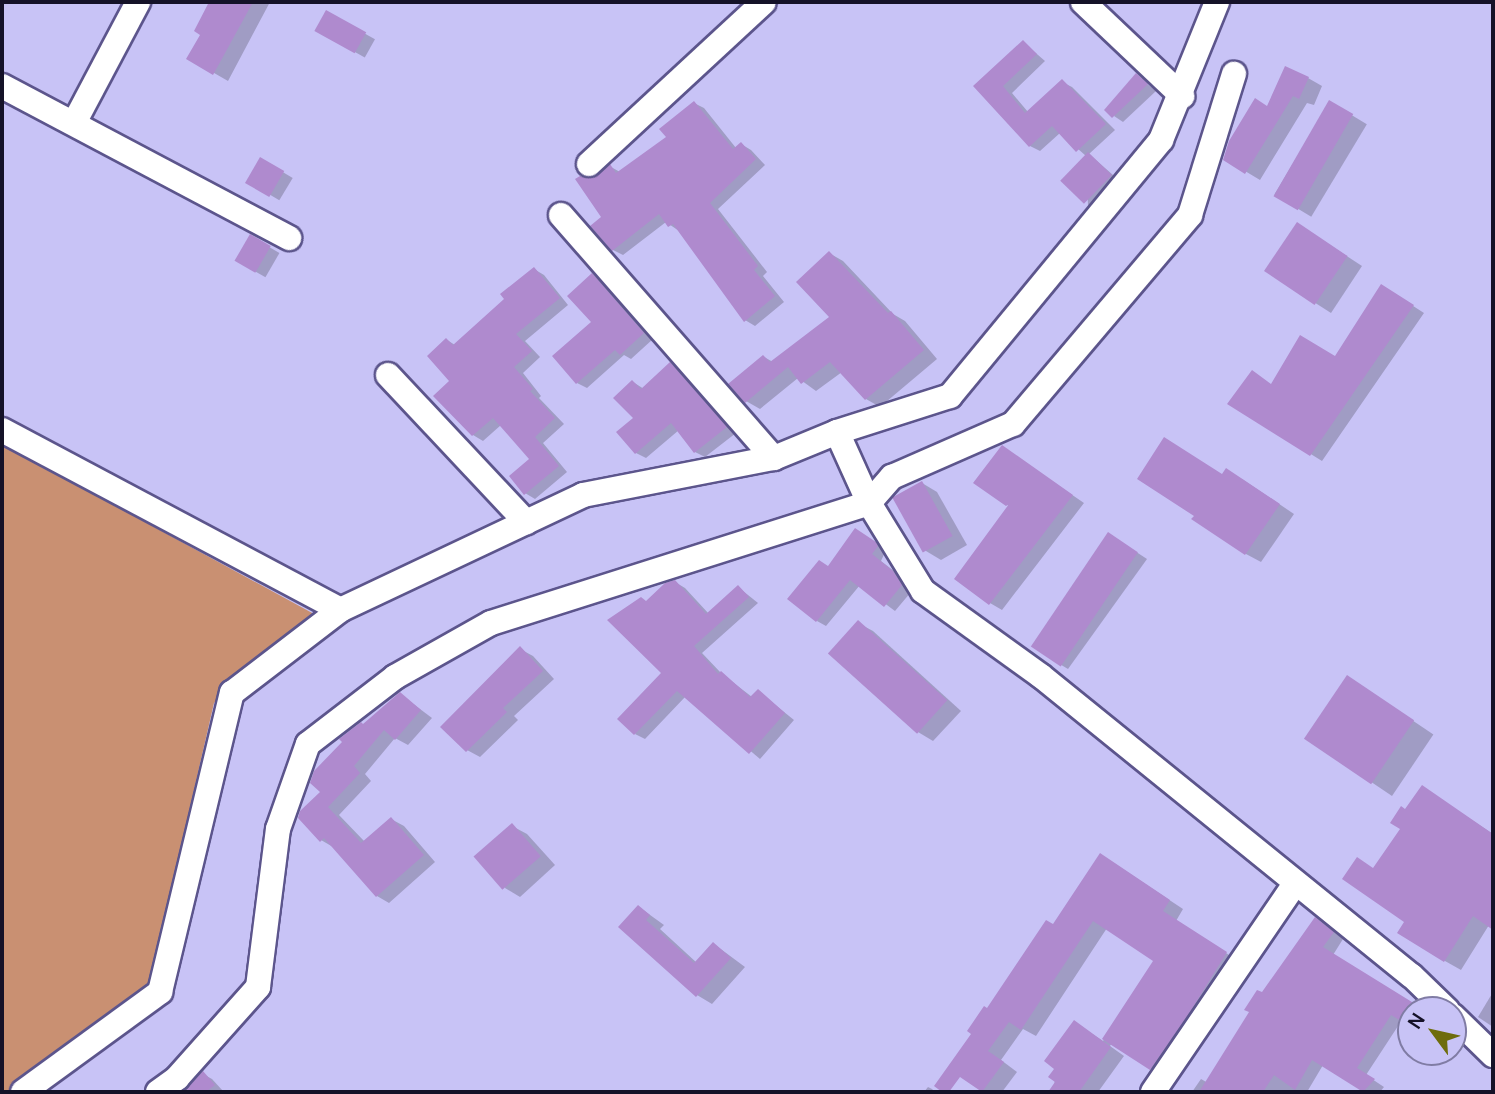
<!DOCTYPE html>
<html>
<head>
<meta charset="utf-8">
<style>
  body { margin:0 }
  #map { position:relative; width:1495px; height:1094px; overflow:hidden; background:#c8c3f6; font-family:Manrope,sans-serif }
  div>[style] { position:absolute }
  [style*='--x'] { left:calc(var(--x)*1px); top:calc(var(--y)*1px); width:calc(var(--w)*1px); rotate:calc(var(--a)*1deg) }
  .green>* { inset:0; background:#c99072 }
  .shadow>* { inset:0; background:#0003; transform-origin:0 0 }
  .building>* { inset:0; background:#af8ace; transform-origin:0 0 }
  .roads { filter:drop-shadow(2px 0 #5c558c) drop-shadow(-2px 0 #5c558c) drop-shadow(0 2px #5c558c) drop-shadow(0 -2px #5c558c) }
  .minor>* { height:24px; margin:-12px; padding:0 12px; transform-origin:12px; border-radius:12px; background:#fff }
  span { translate:-50% -50%; white-space:nowrap; text-align:center; line-height:1.15; -webkit-text-stroke:7px #c8c3f6; paint-order:stroke }
  .frame { position:absolute; inset:0; border:4px solid #151228; pointer-events:none }
  .north { position:absolute; left:1397px; top:996px; width:70px; height:70px; box-sizing:border-box; background:#c8c3f6; border:2px solid #807ca4; border-radius:50%; rotate:303deg; font-size:19px; font-weight:700; line-height:28px; text-align:center; color:#151228 }
  .north::after { content:''; display:block; margin:auto; width:24px; height:32px; background:#6e6c0c; clip-path:polygon(50% 0,100% 100%,50% 72%,0 100%) }
</style>
</head>
<body>
<div id="map">
  <div class="green">
    <div style="clip-path:polygon(2px 444px,314px 614px,214px 703px,147px 994px,15px 1092px,2px 1092px)"></div>
  </div>
  <div class="shadow">
    <div style="clip-path:polygon(211px 2px,270px 2px,228px 81px,188px 58px,202px 34px,196px 31px)"></div>
    <div style="left:326px;top:12px;width:56px;height:21px;rotate:29deg"></div>
    <div style="clip-path:polygon(1023px 42px,1045px 61px,1012px 93px,1028px 112px,1062px 82px,1072px 87px,1115px 130px,1089px 154px,1121px 182px,1097px 211px,1088px 206px,1086px 156px,1060px 133px,1040px 151px,1030px 146px,975px 86px)"></div>
    <div style="clip-path:polygon(1136px 75px,1156px 91px,1123px 122px,1114px 116px)"></div>
    <div style="clip-path:polygon(1308px 78px,1322px 86px,1314px 105px,1307px 103px,1260px 180px,1225px 159px,1268px 108px)"></div>
    <div style="left:1330px;top:102px;width:43px;height:108px;rotate:31deg"></div>
    <div style="clip-path:polygon(694px 103px,704px 108px,736px 148px,741px 144px,751px 150px,765px 165px,718px 209px,767px 272px,763px 276px,784px 302px,755px 326px,745px 320px,679px 231px,666px 222px,623px 255px,613px 250px,603px 218px,593px 180px,611px 167px,620px 172px,669px 138px)"></div>
    <div style="left:261px;top:159px;width:37px;height:26px;rotate:31deg"></div>
    <div style="clip-path:polygon(1313px 234px,1362px 266px,1331px 313px,1267px 272px)"></div>
    <div style="left:250px;top:236px;width:34px;height:28px;rotate:30deg"></div>
    <div style="clip-path:polygon(829px 253px,843px 261px,893px 314px,905px 321px,937px 359px,880px 407px,866px 399px,842px 372px,816px 391px,798px 378px,760px 409px,746px 401px,764px 357px,773px 362px,831px 317px)"></div>
    <div style="clip-path:polygon(534px 269px,544px 275px,568px 305px,525px 341px,540px 357px,523px 373px,541px 396px,539px 398px,564px 424px,543px 443px,567px 472px,535px 499px,525px 493px,532px 459px,501px 425px,483px 441px,473px 435px,452px 381px,447px 340px,455px 345px,507px 299px)"></div>
    <div style="clip-path:polygon(592px 275px,602px 281px,653px 339px,631px 359px,624px 355px,587px 388px,577px 383px,594px 322px)"></div>
    <div style="clip-path:polygon(1393px 293px,1424px 313px,1322px 461px,1230px 404px,1335px 358px)"></div>
    <div style="clip-path:polygon(671px 365px,680px 370px,736px 433px,705px 457px,695px 452px,679px 430px,646px 458px,636px 453px,633px 382px,644px 389px)"></div>
    <div style="clip-path:polygon(1002px 447px,1084px 503px,1002px 610px,990px 603px,1010px 507px,975px 482px)"></div>
    <div style="clip-path:polygon(1223px 476px,1242px 479px,1294px 514px,1261px 562px,1246px 554px)"></div>
    <div style="clip-path:polygon(922px 483px,937px 492px,967px 545px,941px 560px,926px 551px)"></div>
    <div style="clip-path:polygon(865px 536px,886px 550px,881px 561px,903px 578px,911px 592px,895px 611px,860px 585px,826px 626px,817px 621px,829px 567px)"></div>
    <div style="clip-path:polygon(1118px 540px,1147px 559px,1068px 669px,1058px 663px)"></div>
    <div style="clip-path:polygon(675px 582px,685px 588px,709px 614px,738px 587px,758px 603px,702px 653px,721px 673px,752px 697px,758px 691px,794px 720px,760px 759px,686px 696px,645px 739px,635px 734px,663px 673px,647px 602px)"></div>
    <div style="clip-path:polygon(858px 623px,873px 631px,961px 711px,933px 741px,918px 732px)"></div>
    <div style="clip-path:polygon(520px 649px,533px 656px,554px 679px,514px 716px,518px 720px,480px 757px,467px 750px)"></div>
    <div style="left:1348px;top:677px;width:103px;height:74px;rotate:34deg"></div>
    <div style="clip-path:polygon(400px 694px,432px 718px,408px 745px,395px 738px,365px 774px,371px 781px,339px 815px,365px 842px,391px 819px,404px 826px,435px 862px,389px 903px,377px 896px,333px 847px,321px 840px,323px 792px,364px 726px)"></div>
    <div style="clip-path:polygon(1422px 787px,1493px 834px,1493px 928px,1489px 925px,1461px 970px,1445px 961px,1407px 921px,1375px 869px,1402px 829px,1406px 811px)"></div>
    <div style="clip-path:polygon(512px 826px,527px 834px,555px 865px,520px 897px,505px 888px)"></div>
    <div style="clip-path:polygon(1115px 864px,1183px 909px,1176px 921px,1240px 962px,1165px 1077px,1112px 1043px,1110px 1046px,1124px 1056px,1098px 1092px,1063px 1092px,1054px 1086px,1057px 1068px,1074px 1022px,1103px 1041px,1155px 960px,1107px 928px,1036px 1036px,1023px 1029px,1001px 1060px,1017px 1072px,1002px 1092px,985px 1092px,949px 1067px,988px 1011px,1054px 926px)"></div>
    <div style="clip-path:polygon(639px 907px,664px 925px,660px 929px,697px 963px,714px 944px,745px 967px,712px 1004px,697px 995px,621px 926px)"></div>
    <div style="clip-path:polygon(1326px 926px,1343px 939px,1333px 955px,1422px 1010px,1411px 1010px,1411px 1025px,1402px 1020px,1366px 1075px,1384px 1087px,1380px 1092px,1367px 1092px,1323px 1065px,1307px 1092px,1192px 1092px,1201px 1079px,1208px 1083px,1263px 995px)"></div>
    <div style="clip-path:polygon(1493px 992px,1493px 1027px,1478px 1017px)"></div>
    <div style="clip-path:polygon(203px 1074px,212px 1079px,223px 1091px,186px 1092px)"></div>
    <div style="clip-path:polygon(928px 1087px,932px 1089px,935px 1092px,924px 1092px)"></div>
  </div>
  <div class="building">
    <div style="clip-path:polygon(209px 2px,253px 2px,213px 75px,186px 59px,200px 35px,194px 31px)"></div>
    <div style="left:326px;top:10px;width:46px;height:24px;rotate:29deg"></div>
    <div style="clip-path:polygon(1023px 40px,1037px 54px,1003px 86px,1025px 113px,1062px 79px,1106px 124px,1076px 152px,1052px 126px,1029px 147px,973px 86px)"></div>
    <div style="clip-path:polygon(1285px 66px,1309px 77px,1299px 99px,1293px 96px,1245px 174px,1223px 160px,1229px 141px,1255px 98px,1267px 106px)"></div>
    <div style="clip-path:polygon(1136px 73px,1148px 84px,1112px 118px,1104px 110px)"></div>
    <div style="left:1329px;top:100px;width:28px;height:111px;rotate:30deg"></div>
    <div style="clip-path:polygon(694px 101px,733px 149px,741px 142px,756px 159px,710px 203px,758px 266px,754px 270px,775px 296px,744px 322px,673px 224px,668px 227px,659px 214px,612px 251px,590px 226px,601px 217px,575px 179px,580px 176px,593px 178px,610px 164px,616px 173px,666px 137px,659px 129px)"></div>
    <div style="left:1088px;top:152px;width:33px;height:40px;rotate:44deg"></div>
    <div style="left:260px;top:157px;width:28px;height:30px;rotate:30deg"></div>
    <div style="left:1297px;top:222px;width:61px;height:59px;rotate:34deg"></div>
    <div style="left:250px;top:234px;width:24px;height:31px;rotate:30deg"></div>
    <div style="clip-path:polygon(829px 251px,888px 313px,891px 311px,924px 350px,865px 400px,830px 362px,801px 384px,788px 367px,745px 403px,728px 384px,763px 355px,770px 362px,829px 317px,796px 282px)"></div>
    <div style="clip-path:polygon(534px 267px,560px 298px,516px 334px,532px 351px,514px 367px,533px 389px,530px 391px,555px 418px,535px 437px,559px 466px,524px 495px,509px 476px,529px 459px,493px 418px,472px 436px,433px 396px,449px 381px,427px 356px,446px 338px,453px 345px,504px 299px,500px 294px)"></div>
    <div style="clip-path:polygon(592px 273px,644px 333px,620px 355px,615px 350px,576px 384px,552px 356px,591px 322px,567px 296px)"></div>
    <div style="clip-path:polygon(1381px 284px,1414px 305px,1310px 456px,1227px 404px,1252px 370px,1271px 384px,1300px 335px,1335px 356px)"></div>
    <div style="clip-path:polygon(670px 362px,727px 427px,694px 453px,671px 423px,635px 454px,616px 432px,633px 418px,613px 398px,632px 380px,641px 389px)"></div>
    <div style="clip-path:polygon(1164px 437px,1222px 474px,1226px 468px,1280px 504px,1245px 555px,1191px 519px,1194px 516px,1137px 479px)"></div>
    <div style="clip-path:polygon(1002px 445px,1073px 495px,989px 605px,954px 579px,1009px 504px,1006px 506px,973px 483px)"></div>
    <div style="left:922px;top:481px;width:63px;height:34px;rotate:61deg"></div>
    <div style="clip-path:polygon(855px 528px,876px 542px,878px 546px,872px 554px,893px 571px,902px 585px,884px 607px,850px 580px,816px 622px,787px 599px,819px 560px,828px 566px)"></div>
    <div style="left:1108px;top:532px;width:36px;height:138px;rotate:34deg"></div>
    <div style="clip-path:polygon(675px 580px,706px 614px,738px 585px,749px 597px,694px 646px,718px 674px,721px 671px,750px 697px,758px 689px,785px 713px,749px 754px,677px 691px,634px 735px,617px 719px,661px 673px,607px 620px,641px 597px,646px 601px,665px 583px)"></div>
    <div style="left:858px;top:620px;width:120px;height:45px;rotate:42deg"></div>
    <div style="clip-path:polygon(520px 646px,543px 671px,503px 708px,507px 712px,466px 752px,440px 727px)"></div>
    <div style="left:1347px;top:675px;width:81px;height:77px;rotate:34deg"></div>
    <div style="clip-path:polygon(400px 692px,421px 710px,395px 740px,384px 730px,354px 766px,360px 773px,328px 807px,361px 843px,391px 817px,424px 855px,376px 897px,324px 838px,320px 842px,298px 818px,300px 811px,320px 792px,310px 783px,314px 771px,342px 742px,339px 739px,361px 722px,363px 724px)"></div>
    <div style="clip-path:polygon(1422px 785px,1493px 834px,1493px 930px,1473px 916px,1444px 962px,1397px 933px,1404px 922px,1342px 879px,1357px 857px,1373px 868px,1400px 829px,1390px 823px,1401px 806px,1405px 809px)"></div>
    <div style="left:512px;top:823px;width:44px;height:51px;rotate:49deg"></div>
    <div style="clip-path:polygon(1100px 853px,1170px 900px,1163px 911px,1227px 952px,1190px 1012px,1150px 1070px,1102px 1039px,1153px 961px,1093px 921px,1021px 1030px,1009px 1022px,988px 1051px,1004px 1062px,982px 1092px,960px 1077px,949px 1092px,942px 1092px,934px 1086px,971px 1034px,967px 1031px,984px 1006px,987px 1008px,1046px 920px,1053px 924px)"></div>
    <div style="clip-path:polygon(638px 905px,650px 915px,646px 920px,694px 963px,713px 942px,731px 958px,696px 997px,618px 927px)"></div>
    <div style="clip-path:polygon(1315px 917px,1334px 932px,1323px 947px,1420px 1007px,1411px 1010px,1408px 1025px,1391px 1015px,1357px 1068px,1375px 1079px,1363px 1092px,1312px 1060px,1295px 1090px,1274px 1075px,1263px 1092px,1199px 1092px,1249px 1012px,1244px 1010px,1257px 990px,1262px 992px)"></div>
    <div style="clip-path:polygon(1074px 1020px,1111px 1047px,1079px 1092px,1048px 1092px,1055px 1082px,1048px 1077px,1054px 1069px,1044px 1061px)"></div>
    <div style="clip-path:polygon(203px 1071px,215px 1085px,206px 1092px,183px 1092px)"></div>
  </div>
  <div class="roads">
    <div class="minor">
      <div style="--x:1083;--y:2;--w:137;--a:43.5"></div>
      <div style="--x:2;--y:86;--w:325;--a:27.9"></div>
      <div style="--x:74;--y:123;--w:137;--a:-62.1"></div>
      <div style="--x:589;--y:164;--w:238;--a:-42.8"></div>
      <div style="--x:561;--y:215;--w:323;--a:48.8"></div>
      <div style="--x:388;--y:375;--w:202;--a:46.8"></div>
      <div style="--x:2;--y:430;--w:383;--a:28"></div>
      <div style="--x:837;--y:432;--w:78;--a:65.7"></div>
      <div style="--x:869;--y:503;--w:103;--a:58.5"></div>
      <div style="--x:923;--y:591;--w:145;--a:35.8"></div>
      <div style="--x:1041;--y:676;--w:477;--a:39"></div>
      <div style="--x:1412;--y:976;--w:49;--a:44.2"></div>
      <div style="--x:1453;--y:1016;--w:56;--a:44.3"></div>
      <div style="--x:23;--y:1092;--w:170;--a:-36.1"></div>
      <div style="--x:160;--y:992;--w:308;--a:-76.5"></div>
      <div style="--x:232;--y:693;--w:136;--a:-37.5"></div>
      <div style="--x:340;--y:610;--w:269;--a:-25.3"></div>
      <div style="--x:583;--y:495;--w:195;--a:-11"></div>
      <div style="--x:774;--y:458;--w:68;--a:-22.4"></div>
      <div style="--x:837;--y:432;--w:119;--a:-17.7"></div>
      <div style="--x:950;--y:396;--w:332;--a:-50.5"></div>
      <div style="--x:1161;--y:140;--w:149;--a:-67.9"></div>
      <div style="--x:158;--y:1092;--w:24;--a:-36"></div>
      <div style="--x:177;--y:1078;--w:122;--a:-48.3"></div>
      <div style="--x:258;--y:987;--w:159;--a:-82.8"></div>
      <div style="--x:278;--y:829;--w:90;--a:-70.6"></div>
      <div style="--x:308;--y:744;--w:110;--a:-37.6"></div>
      <div style="--x:395;--y:677;--w:110;--a:-29.4"></div>
      <div style="--x:491;--y:623;--w:397;--a:-17.6"></div>
      <div style="--x:869;--y:503;--w:35;--a:-49"></div>
      <div style="--x:892;--y:477;--w:132;--a:-23.7"></div>
      <div style="--x:1013;--y:424;--w:274;--a:-49.7"></div>
      <div style="--x:1190;--y:215;--w:148;--a:-72.7"></div>
      <div style="--x:1153;--y:1092;--w:252;--a:-55.7"></div>
    </div>
  </div>
  <div class="frame"></div>
  <div class="north">N</div>
</div>
</body>
</html>
